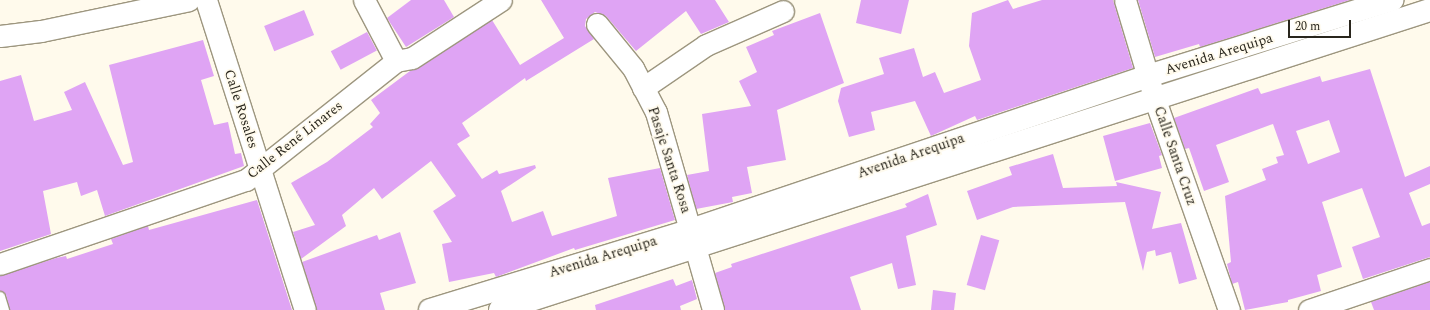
<!DOCTYPE html>
<html>
<head>
<meta charset="utf-8">
<style>
  body { margin:0 }
  #map { position:relative; width:1430px; height:310px; overflow:hidden; background:#fffaec; font-family:Spectral,serif }
  div>[style] { position:absolute }
  [style*='--x'] { left:calc(var(--x)*1px); top:calc(var(--y)*1px); width:calc(var(--w)*1px); rotate:calc(var(--a)*1deg) }
  .building>* { inset:0; background:#dfa4f4; transform-origin:0 0 }
  .roads { filter:drop-shadow(1px 0 #9d967f) drop-shadow(-1px 0 #9d967f) drop-shadow(0 1px #9d967f) drop-shadow(0 -1px #9d967f) }
  .service>* { height:10px; margin:-5px; padding:0 5px; transform-origin:5px; border-radius:5px; background:#fff }
  .minor>* { height:21px; margin:-10.5px; padding:0 10.5px; transform-origin:10.5px; border-radius:10.5px; background:#fff }
  .tertiary>* { height:22px; margin:-11px; padding:0 11px; transform-origin:11px; border-radius:11px; background:#fff }
  span { translate:-50% -50%; white-space:nowrap; text-align:center; line-height:1.15; -webkit-text-stroke:3.5px #fffaec; paint-order:stroke }
  .street-label { font-size:14px; color:#29261d }
  .scale { position:absolute; left:1288px; top:20px; width:63px; height:18px; box-sizing:border-box; border:2px solid #29261d; border-top:0; padding-left:5px; font-size:12px; line-height:14px; white-space:nowrap; color:#29261d; -webkit-text-stroke:3px #fffaec; paint-order:stroke }
</style>
</head>
<body>
<div id="map">
  <div class="building">
    <div style="clip-path:polygon(411px 0,444px 0,454px 17px,406px 47px,387px 18px)"></div>
    <div style="clip-path:polygon(541px 0,715px 0,729px 22px,701px 34px,686px 11px,636px 51px,606px 16px,595px 12px,586px 19px,585px 26px,594px 39px,526px 81px,525px 78px,462px 123px,470px 136px,457px 144px,482px 179px,497px 170px,499px 174px,535px 165px,536px 168px,501px 191px,512px 222px,543px 211px,552px 236px,617px 216px,608px 178px,660px 168px,675px 220px,575px 250px,574px 248px,496px 277px,494px 273px,449px 282px,442px 244px,452px 242px,433px 211px,456px 196px,431px 161px,382px 199px,374px 188px,342px 215px,346px 226px,301px 259px,293px 232px,315px 225px,291px 183px,327px 162px,373px 127px,370px 124px,380px 113px,371px 100px,410px 71px,419px 68px,492px 20px,520px 65px,564px 38px)"></div>
    <div style="clip-path:polygon(861px 0,909px 0,901px 34px,856px 23px)"></div>
    <div style="clip-path:polygon(1008px 0,1013px 9px,1042px 0,1113px 0,1133px 68px,977px 120px,975px 116px,931px 136px,915px 101px,871px 112px,875px 130px,849px 137px,838px 101px,841px 88px,884px 74px,879px 58px,914px 48px,923px 77px,935px 72px,944px 93px,981px 80px,969px 46px,972px 13px)"></div>
    <div style="clip-path:polygon(1138px 0,1350px 0,1200px 47px,1199px 44px,1155px 57px)"></div>
    <div style="left:304px;top:10px;width:27px;height:43px;rotate:68deg"></div>
    <div style="clip-path:polygon(820px 13px,844px 83px,777px 110px,786px 160px,747px 167px,752px 193px,732px 197px,733px 202px,696px 209px,687px 175px,709px 171px,702px 114px,751px 106px,739px 81px,757px 72px,746px 47px,774px 35px,772px 31px)"></div>
    <div style="left:367px;top:32px;width:21px;height:41px;rotate:62deg"></div>
    <div style="clip-path:polygon(203px 40px,214px 76px,201px 80px,214px 125px,228px 122px,235px 154px,241px 153px,244px 166px,105px 216px,97px 190px,81px 196px,77px 182px,43px 191px,51px 234px,0 251px,0 81px,21px 75px,34px 121px,72px 110px,64px 92px,85px 82px,123px 165px,133px 162px,109px 65px)"></div>
    <div style="clip-path:polygon(evenodd,1370px 69px,1405px 177px,1430px 166px,1430px 184px,1409px 193px,1422px 226px,1430px 223px,1430px 257px,1363px 279px,1352px 247px,1380px 237px,1362px 188px,1322px 202px,1342px 267px,1317px 275px,1321px 291px,1288px 300px,1288px 302px,1245px 310px,1238px 282px,1232px 284px,1227px 264px,1231px 262px,1225px 196px,1266px 180px,1262px 169px,1278px 163px,1276px 157px,1284px 155px,1273px 124px,1216px 145px,1229px 182px,1204px 191px,1189px 148px,1185px 149px,1174px 118px,1258px 88px,1261px 94px,1320px 76px,1322px 82px,1370px 69px,1329px 120px,1340px 152px,1308px 164px,1296px 131px,1329px 120px)"></div>
    <div style="clip-path:polygon(1150px 123px,1162px 155px,1159px 156px,1162px 168px,1115px 181px,1103px 136px)"></div>
    <div style="clip-path:polygon(1053px 154px,1063px 188px,1117px 186px,1116px 182px,1161px 192px,1152px 229px,1181px 223px,1197px 279px,1179px 284px,1171px 252px,1156px 256px,1155px 250px,1147px 252px,1143px 271px,1125px 202px,1013px 207px,977px 220px,967px 191px,1012px 175px,1009px 167px)"></div>
    <div style="clip-path:polygon(928px 194px,937px 225px,906px 236px,916px 285px,898px 289px,892px 263px,850px 277px,861px 310px,725px 310px,715px 273px,732px 267px,731px 264px,907px 207px,905px 204px)"></div>
    <div style="clip-path:polygon(257px 200px,292px 310px,10px 310px,6px 295px,0 291px,0 276px,56px 258px,66px 256px,67px 259px,113px 244px,111px 239px,148px 226px,149px 230px)"></div>
    <div style="clip-path:polygon(400px 232px,416px 283px,380px 293px,385px 310px,317px 310px,302px 262px,377px 235px,379px 240px)"></div>
    <div style="left:981px;top:235px;width:19px;height:52px;rotate:16deg"></div>
    <div style="clip-path:polygon(673px 279px,676px 286px,692px 280px,697px 299px,680px 306px,681px 310px,596px 310px,595px 305px)"></div>
    <div style="clip-path:polygon(1430px 282px,1430px 310px,1374px 310px,1371px 302px)"></div>
    <div style="clip-path:polygon(933px 290px,956px 293px,954px 310px,931px 310px)"></div>
  </div>
  <div class="roads">
    <div class="service">
      <div style="--x:0;--y:297;--w:14;--a:73"></div>
    </div>
    <div class="minor">
      <div style="--x:206;--y:0;--w:325;--a:72.3"></div>
      <div style="--x:364;--y:0;--w:69;--a:62.3"></div>
      <div style="--x:1125;--y:0;--w:104;--a:73.3"></div>
      <div style="--x:1155;--y:100;--w:223;--a:70.6"></div>
      <div style="--x:597;--y:24;--w:57;--a:50.7"></div>
      <div style="--x:633;--y:68;--w:50;--a:62.4"></div>
      <div style="--x:656;--y:112;--w:206;--a:73.9"></div>
      <div style="--x:0;--y:36;--w:41;--a:-7"></div>
      <div style="--x:41;--y:31;--w:151;--a:-11.8"></div>
      <div style="--x:643;--y:88;--w:76;--a:-34.3"></div>
      <div style="--x:706;--y:45;--w:84;--a:-23.8"></div>
      <div style="--x:0;--y:264;--w:260;--a:-18.9"></div>
      <div style="--x:246;--y:180;--w:191;--a:-38.4"></div>
      <div style="--x:396;--y:61;--w:16;--a:-11"></div>
      <div style="--x:412;--y:58;--w:106;--a:-33.1"></div>
      <div style="--x:1309;--y:310;--w:128;--a:-18.7"></div>
    </div>
    <div class="tertiary">
      <div style="--x:430;--y:310;--w:273;--a:-17"></div>
      <div style="--x:691;--y:230;--w:482;--a:-18.6"></div>
      <div style="--x:1148;--y:76;--w:256;--a:-17.3"></div>
      <div style="--x:500;--y:310;--w:977;--a:-17.88"></div>
    </div>
  </div>
  <div class="street-label">
    <span style="left:1219px;top:54px;rotate:-17deg">Avenida Arequipa</span>
    <span style="left:241px;top:109px;rotate:72deg">Calle Rosales</span>
    <span style="left:295px;top:140px;rotate:-38deg">Calle René Linares</span>
    <span style="left:911px;top:156px;rotate:-19deg">Avenida Arequipa</span>
    <span style="left:1175px;top:156px;rotate:71deg">Calle Santa Cruz</span>
    <span style="left:669px;top:160px;rotate:72deg">Pasaje Santa Rosa</span>
    <span style="left:603px;top:257px;rotate:-17deg">Avenida Arequipa</span>
  </div>
  <div class="scale">20 m</div>
</div>
</body>
</html>
